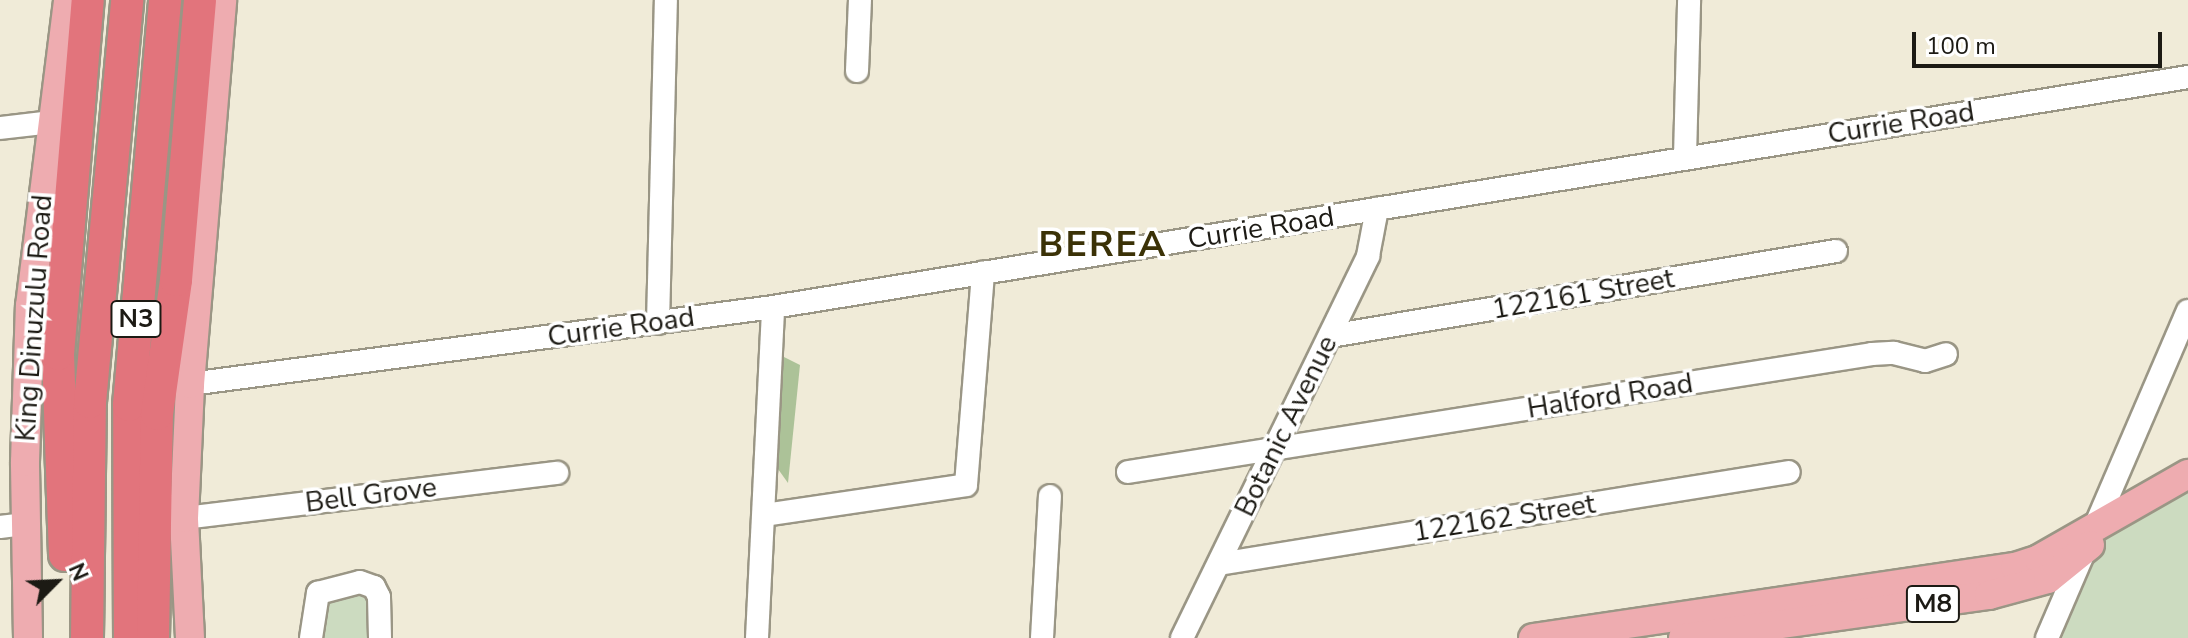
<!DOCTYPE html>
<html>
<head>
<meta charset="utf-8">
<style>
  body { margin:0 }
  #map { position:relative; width:2188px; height:638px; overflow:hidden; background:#f0ebd8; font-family:"Nunito Sans",sans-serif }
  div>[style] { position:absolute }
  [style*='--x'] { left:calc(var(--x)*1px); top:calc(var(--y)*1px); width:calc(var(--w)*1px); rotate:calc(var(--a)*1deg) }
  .green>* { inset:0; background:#ccdbc0 }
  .forest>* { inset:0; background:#acc298 }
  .roads { filter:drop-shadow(2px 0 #9a9685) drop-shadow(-2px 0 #9a9685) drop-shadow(0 2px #9a9685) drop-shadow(0 -2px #9a9685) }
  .minor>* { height:22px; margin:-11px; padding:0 11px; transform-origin:11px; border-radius:11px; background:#fff }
  .major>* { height:28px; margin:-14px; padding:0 14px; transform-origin:14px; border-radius:14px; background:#eeacb0 }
  .highway>* { height:32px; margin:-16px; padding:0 16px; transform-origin:16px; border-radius:16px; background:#e2747c }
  span { translate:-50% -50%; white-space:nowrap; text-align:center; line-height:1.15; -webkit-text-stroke:7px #fff; paint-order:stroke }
  .shield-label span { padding:2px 6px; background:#fff; border:2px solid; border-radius:6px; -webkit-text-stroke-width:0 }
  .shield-label { font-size:26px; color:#1c1a14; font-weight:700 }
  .street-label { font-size:28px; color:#1c1a14 }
  .district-label { font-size:36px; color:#3b3207; font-weight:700; letter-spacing:2px }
  .north { position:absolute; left:16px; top:542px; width:80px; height:80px; -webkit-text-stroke:6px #fff; paint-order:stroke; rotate:66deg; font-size:22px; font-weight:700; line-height:32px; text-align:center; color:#1c1a14 }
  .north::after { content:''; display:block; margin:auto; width:28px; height:36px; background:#1c1a14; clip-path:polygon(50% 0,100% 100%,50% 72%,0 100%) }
  .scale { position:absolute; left:1912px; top:32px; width:250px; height:36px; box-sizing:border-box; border:4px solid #1c1a14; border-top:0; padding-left:10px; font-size:24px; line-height:28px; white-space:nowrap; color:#1c1a14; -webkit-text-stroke:6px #fff; paint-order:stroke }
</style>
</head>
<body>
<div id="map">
  <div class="green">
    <div style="clip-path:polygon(2188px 485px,2188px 638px,2062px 638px,2100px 534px)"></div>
    <div style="clip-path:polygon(361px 592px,374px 604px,373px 638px,319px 638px,328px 595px)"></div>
  </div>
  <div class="forest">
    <div style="clip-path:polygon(782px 356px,800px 365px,788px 483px,778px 469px)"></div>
  </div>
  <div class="roads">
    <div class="minor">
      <div style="--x:857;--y:71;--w:71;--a:-87.6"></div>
      <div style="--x:0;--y:128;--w:52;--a:-6.6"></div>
      <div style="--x:1685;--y:157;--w:157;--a:-88.5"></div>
      <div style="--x:658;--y:323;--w:323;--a:-88.6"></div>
      <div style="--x:1330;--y:336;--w:513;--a:-9.54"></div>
      <div style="--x:190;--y:384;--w:588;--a:-7.52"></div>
      <div style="--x:773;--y:307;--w:1434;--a:-9.23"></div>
      <div style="--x:1128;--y:472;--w:753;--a:-9.01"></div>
      <div style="--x:1872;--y:354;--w:22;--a:-3"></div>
      <div style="--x:1894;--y:353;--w:32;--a:14"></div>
      <div style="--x:1925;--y:361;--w:22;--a:-18"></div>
      <div style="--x:764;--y:515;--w:204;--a:-8.4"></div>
      <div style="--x:966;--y:485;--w:213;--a:-85.4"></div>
      <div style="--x:184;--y:518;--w:376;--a:-6.9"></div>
      <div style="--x:0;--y:527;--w:26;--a:-7"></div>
      <div style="--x:1219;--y:564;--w:577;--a:-9.17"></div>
      <div style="--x:311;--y:638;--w:46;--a:-81.2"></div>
      <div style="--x:318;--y:593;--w:43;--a:-14.7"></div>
      <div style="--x:360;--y:582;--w:15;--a:20"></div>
      <div style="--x:374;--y:587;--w:11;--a:63"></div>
      <div style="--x:379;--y:597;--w:41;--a:88.6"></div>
      <div style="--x:757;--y:638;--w:331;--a:-87.2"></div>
      <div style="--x:1042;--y:638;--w:142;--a:-86.8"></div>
      <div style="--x:1182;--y:638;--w:425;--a:-64"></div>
      <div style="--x:1368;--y:256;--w:48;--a:-79.2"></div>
      <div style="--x:2047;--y:638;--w:356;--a:-66.7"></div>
    </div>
    <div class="major">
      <div style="--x:28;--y:638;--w:176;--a:-91"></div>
      <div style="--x:25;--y:462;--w:156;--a:-88.2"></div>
      <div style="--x:30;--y:306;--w:308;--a:-82.9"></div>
      <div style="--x:190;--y:638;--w:120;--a:-92.9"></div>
      <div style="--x:184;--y:518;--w:134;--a:-87.4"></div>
      <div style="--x:190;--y:384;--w:385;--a:-85.2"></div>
      <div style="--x:1533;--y:638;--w:487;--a:-8.4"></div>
      <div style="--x:2015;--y:567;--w:25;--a:-18"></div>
      <div style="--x:2039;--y:559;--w:172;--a:-29.7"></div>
      <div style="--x:1683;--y:638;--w:309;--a:-8"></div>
      <div style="--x:1989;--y:595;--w:61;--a:-15.2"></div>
      <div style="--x:2048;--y:579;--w:54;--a:-39"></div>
    </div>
    <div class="highway">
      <div style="--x:65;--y:555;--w:201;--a:-92"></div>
      <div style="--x:58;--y:354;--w:355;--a:-85.2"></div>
      <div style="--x:87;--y:638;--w:236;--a:-89.3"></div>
      <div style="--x:90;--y:402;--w:404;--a:-84.7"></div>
      <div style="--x:130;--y:638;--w:233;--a:-90.2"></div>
      <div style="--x:129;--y:405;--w:407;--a:-84.9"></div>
      <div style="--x:153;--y:638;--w:224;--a:-89"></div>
      <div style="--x:157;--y:414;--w:135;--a:-81.9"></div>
      <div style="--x:176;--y:280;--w:281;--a:-85.1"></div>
    </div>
  </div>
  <div class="shield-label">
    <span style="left:136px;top:319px">N3</span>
    <span style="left:1933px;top:604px">M8</span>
  </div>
  <div class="street-label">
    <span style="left:1901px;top:123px;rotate:-9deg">Currie Road</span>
    <span style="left:1261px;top:228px;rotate:-9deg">Currie Road</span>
    <span style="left:1583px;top:294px;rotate:-10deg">122161 Street</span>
    <span style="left:34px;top:318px;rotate:-86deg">King Dinuzulu Road</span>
    <span style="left:621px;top:327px;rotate:-8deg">Currie Road</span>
    <span style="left:1610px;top:396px;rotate:-9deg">Halford Road</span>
    <span style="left:1286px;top:426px;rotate:-64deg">Botanic Avenue</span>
    <span style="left:371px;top:495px;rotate:-7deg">Bell Grove</span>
    <span style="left:1504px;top:518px;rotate:-9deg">122162 Street</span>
  </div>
  <div class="district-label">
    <span style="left:1103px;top:245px">BEREA</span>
  </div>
  <div class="north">N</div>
  <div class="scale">100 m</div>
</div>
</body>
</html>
